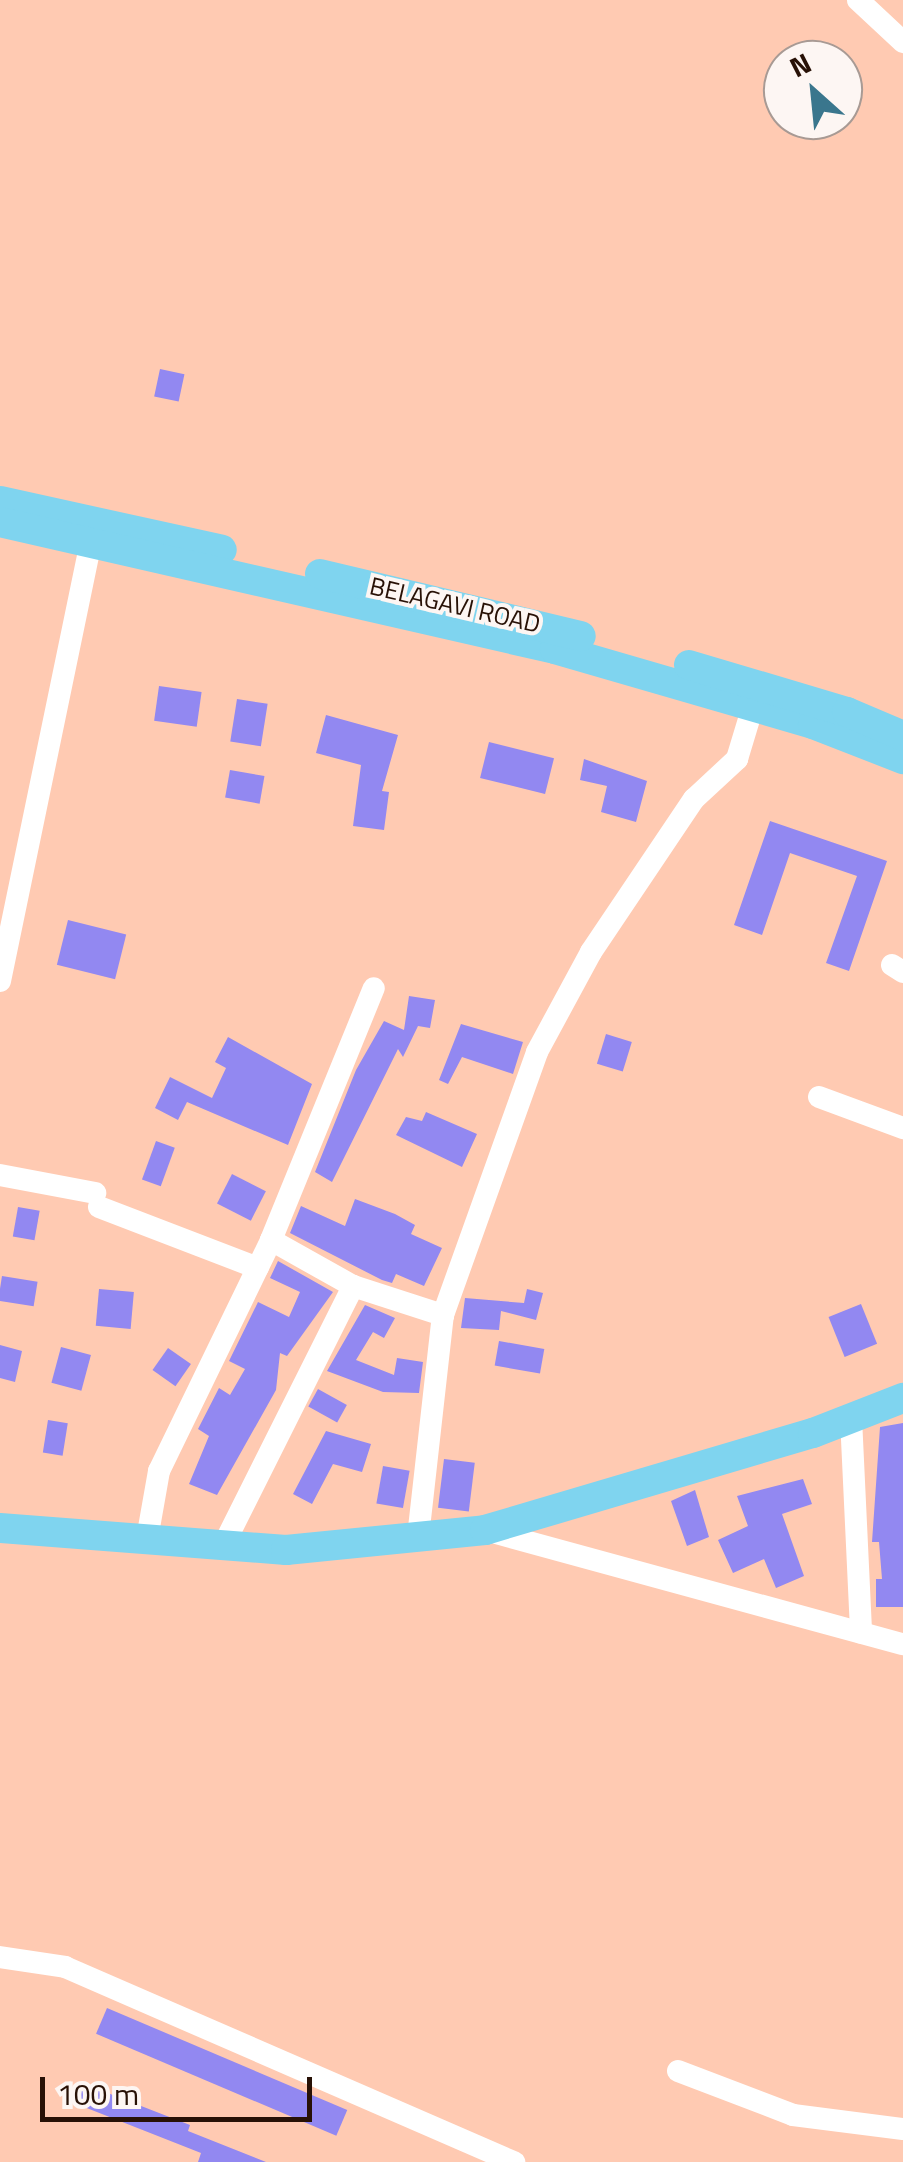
<!DOCTYPE html>
<html>
<head>
<meta charset="utf-8">
<style>
  body { margin:0 }
  #map { position:relative; width:903px; height:2162px; overflow:hidden; background:#ffcab2; font-family:"Titillium Web",sans-serif }
  div>[style] { position:absolute }
  [style*='--x'] { left:calc(var(--x)*1px); top:calc(var(--y)*1px); width:calc(var(--w)*1px); rotate:calc(var(--a)*1deg) }
  .building>* { inset:0; background:#9288f1; transform-origin:0 0 }
  .minor>* { height:22px; margin:-11px; padding:0 11px; transform-origin:11px; border-radius:11px; background:#fff }
  .major>* { height:30px; margin:-15px; padding:0 15px; transform-origin:15px; border-radius:15px; background:#7fd4ef }
  span { translate:-50% -50%; white-space:nowrap; text-align:center; line-height:1.15; -webkit-text-stroke:8px #fdf6f3; paint-order:stroke }
  .street-label { font-size:25px; color:#281106 }
  .north { position:absolute; left:763px; top:40px; width:100px; height:100px; box-sizing:border-box; background:#fdf6f3; border:2px solid #a89a94; border-radius:50%; rotate:333deg; font-size:28px; font-weight:700; line-height:40px; text-align:center; color:#281106 }
  .north::after { content:''; display:block; margin:auto; width:35px; height:45px; background:#3a768d; clip-path:polygon(50% 0,100% 100%,50% 72%,0 100%) }
  .scale { position:absolute; left:40px; top:2077px; width:272px; height:45px; box-sizing:border-box; border:5px solid #281106; border-top:0; padding-left:12px; font-size:30px; line-height:35px; white-space:nowrap; color:#281106; -webkit-text-stroke:8px #fdf6f3; paint-order:stroke }
</style>
</head>
<body>
<div id="map">
  <div class="building">
    <div style="left:160px;top:369px;width:25px;height:28px;rotate:12deg"></div>
    <div style="left:159px;top:686px;width:43px;height:35px;rotate:8deg"></div>
    <div style="left:237px;top:699px;width:31px;height:43px;rotate:9deg"></div>
    <div style="clip-path:polygon(326px 715px,398px 735px,382px 791px,389px 792px,384px 830px,353px 826px,361px 765px,316px 753px)"></div>
    <div style="left:489px;top:742px;width:67px;height:37px;rotate:14deg"></div>
    <div style="clip-path:polygon(584px 759px,647px 781px,636px 822px,601px 812px,607px 786px,580px 780px)"></div>
    <div style="left:230px;top:770px;width:35px;height:28px;rotate:10deg"></div>
    <div style="clip-path:polygon(770px 821px,887px 861px,849px 971px,826px 963px,857px 876px,790px 853px,762px 935px,734px 925px)"></div>
    <div style="left:68px;top:920px;width:60px;height:46px;rotate:14deg"></div>
    <div style="clip-path:polygon(409px 996px,435px 1000px,430px 1028px,418px 1026px,403px 1057px,398px 1049px,332px 1182px,315px 1172px,356px 1070px,384px 1021px,404px 1030px)"></div>
    <div style="clip-path:polygon(461px 1024px,523px 1042px,513px 1074px,462px 1057px,448px 1084px,439px 1080px)"></div>
    <div style="left:606px;top:1034px;width:27px;height:31px;rotate:17deg"></div>
    <div style="clip-path:polygon(228px 1037px,312px 1084px,288px 1145px,187px 1102px,178px 1120px,155px 1108px,170px 1077px,212px 1098px,226px 1068px,215px 1062px)"></div>
    <div style="clip-path:polygon(426px 1112px,477px 1134px,462px 1167px,396px 1135px,406px 1117px,422px 1121px)"></div>
    <div style="left:156px;top:1141px;width:20px;height:41px;rotate:20deg"></div>
    <div style="left:232px;top:1174px;width:38px;height:33px;rotate:27deg"></div>
    <div style="clip-path:polygon(355px 1199px,395px 1214px,415px 1225px,411px 1234px,442px 1248px,424px 1286px,396px 1274px,392px 1283px,382px 1280px,290px 1233px,301px 1206px,345px 1226px)"></div>
    <div style="left:18px;top:1207px;width:22px;height:30px;rotate:10deg"></div>
    <div style="clip-path:polygon(278px 1261px,333px 1292px,287px 1356px,280px 1353px,276px 1390px,217px 1495px,189px 1484px,209px 1436px,198px 1429px,219px 1388px,230px 1395px,245px 1369px,229px 1361px,258px 1302px,289px 1317px,300px 1292px,270px 1278px)"></div>
    <div style="left:2px;top:1276px;width:36px;height:25px;rotate:9deg"></div>
    <div style="left:99px;top:1289px;width:35px;height:37px;rotate:5deg"></div>
    <div style="clip-path:polygon(527px 1289px,543px 1293px,536px 1320px,501px 1311px,499px 1330px,461px 1328px,465px 1298px,524px 1303px)"></div>
    <div style="left:861px;top:1304px;width:43px;height:35px;rotate:68deg"></div>
    <div style="clip-path:polygon(365px 1305px,395px 1318px,384px 1338px,373px 1332px,356px 1360px,394px 1375px,397px 1358px,423px 1362px,419px 1393px,383px 1392px,327px 1371px)"></div>
    <div style="left:499px;top:1341px;width:46px;height:25px;rotate:10deg"></div>
    <div style="clip-path:polygon(0 1345px,22px 1351px,15px 1382px,0 1378px)"></div>
    <div style="left:61px;top:1347px;width:31px;height:37px;rotate:15deg"></div>
    <div style="left:168px;top:1348px;width:28px;height:27px;rotate:35deg"></div>
    <div style="left:318px;top:1389px;width:33px;height:20px;rotate:29deg"></div>
    <div style="left:48px;top:1420px;width:20px;height:33px;rotate:9deg"></div>
    <div style="clip-path:polygon(903px 1423px,903px 1607px,876px 1607px,876px 1579px,882px 1579px,879px 1542px,872px 1542px,880px 1427px)"></div>
    <div style="clip-path:polygon(326px 1431px,371px 1444px,362px 1472px,333px 1464px,312px 1504px,293px 1494px)"></div>
    <div style="left:444px;top:1459px;width:31px;height:49px;rotate:7deg"></div>
    <div style="left:383px;top:1466px;width:27px;height:38px;rotate:10deg"></div>
    <div style="clip-path:polygon(803px 1479px,812px 1504px,782px 1514px,804px 1576px,776px 1588px,764px 1559px,733px 1573px,718px 1540px,748px 1526px,737px 1496px)"></div>
    <div style="clip-path:polygon(695px 1490px,709px 1537px,687px 1546px,671px 1501px)"></div>
    <div style="left:107px;top:2008px;width:261px;height:28px;rotate:23deg"></div>
    <div style="clip-path:polygon(82px 2083px,190px 2125px,188px 2131px,266px 2162px,198px 2162px,201px 2153px,74px 2103px)"></div>
  </div>
  <div class="minor">
    <div style="--x:858;--y:0;--w:62;--a:43"></div>
    <div style="--x:892;--y:965;--w:13;--a:32"></div>
    <div style="--x:0;--y:981;--w:449;--a:-78.3"></div>
    <div style="--x:819;--y:1097;--w:90;--a:20.3"></div>
    <div style="--x:0;--y:1175;--w:97;--a:10.7"></div>
    <div style="--x:99;--y:1207;--w:170;--a:21"></div>
    <div style="--x:271;--y:1240;--w:94;--a:29.3"></div>
    <div style="--x:353;--y:1286;--w:95;--a:17.9"></div>
    <div style="--x:851;--y:1418;--w:215;--a:87.3"></div>
    <div style="--x:485;--y:1530;--w:433;--a:15.3"></div>
    <div style="--x:418;--y:1537;--w:223;--a:-83.6"></div>
    <div style="--x:443;--y:1315;--w:279;--a:-70.3"></div>
    <div style="--x:537;--y:1052;--w:114;--a:-61.6"></div>
    <div style="--x:591;--y:952;--w:184;--a:-56.1"></div>
    <div style="--x:694;--y:799;--w:59;--a:-42.9"></div>
    <div style="--x:737;--y:759;--w:55;--a:-73.2"></div>
    <div style="--x:147;--y:1539;--w:69;--a:-80"></div>
    <div style="--x:159;--y:1471;--w:257;--a:-64.1"></div>
    <div style="--x:271;--y:1240;--w:272;--a:-67.8"></div>
    <div style="--x:223;--y:1546;--w:291;--a:-63.4"></div>
    <div style="--x:0;--y:1957;--w:66;--a:8.7"></div>
    <div style="--x:65;--y:1967;--w:490;--a:23.5"></div>
    <div style="--x:678;--y:2071;--w:123;--a:20.9"></div>
    <div style="--x:793;--y:2115;--w:111;--a:7.3"></div>
  </div>
  <div class="major">
    <div style="--x:0;--y:501;--w:227;--a:12.4"></div>
    <div style="--x:0;--y:522;--w:569;--a:12.89"></div>
    <div style="--x:555;--y:649;--w:269;--a:16.2"></div>
    <div style="--x:813;--y:724;--w:97;--a:21.3"></div>
    <div style="--x:320;--y:574;--w:268;--a:13.4"></div>
    <div style="--x:689;--y:665;--w:165;--a:16.6"></div>
    <div style="--x:847;--y:712;--w:59;--a:23.1"></div>
    <div style="--x:0;--y:1528;--w:287;--a:4.4"></div>
    <div style="--x:286;--y:1550;--w:200;--a:-5.7"></div>
    <div style="--x:485;--y:1530;--w:342;--a:-16.5"></div>
    <div style="--x:813;--y:1433;--w:97;--a:-21.3"></div>
  </div>
  <div class="street-label">
    <span style="left:455px;top:605px;rotate:13deg">BELAGAVI ROAD</span>
  </div>
  <div class="north">N</div>
  <div class="scale">100 m</div>
</div>
</body>
</html>
